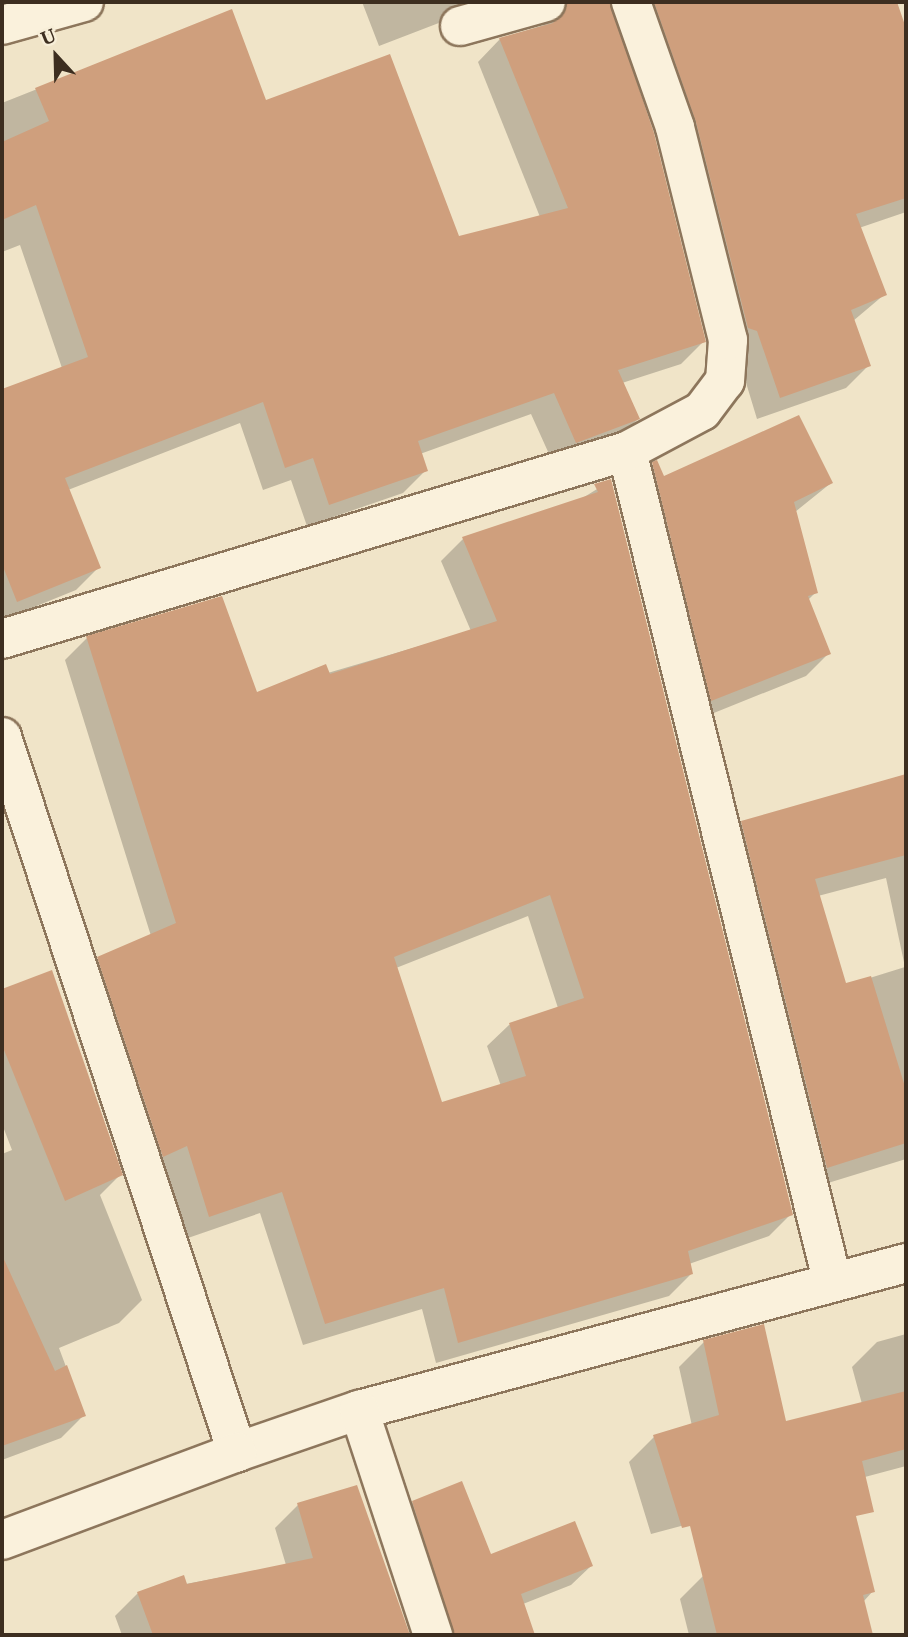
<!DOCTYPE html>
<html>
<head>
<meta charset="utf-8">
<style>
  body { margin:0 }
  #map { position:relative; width:908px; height:1637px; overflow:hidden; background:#f0e4c8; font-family:"IBM Plex Serif",serif }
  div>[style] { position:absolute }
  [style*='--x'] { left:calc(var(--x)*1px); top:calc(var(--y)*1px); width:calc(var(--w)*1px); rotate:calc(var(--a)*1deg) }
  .shadow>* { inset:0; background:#0003 }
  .building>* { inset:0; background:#cf9f7d }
  .roads { filter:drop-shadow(2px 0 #8d765c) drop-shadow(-2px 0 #8d765c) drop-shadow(0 2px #8d765c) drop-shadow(0 -2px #8d765c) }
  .street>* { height:38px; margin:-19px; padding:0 19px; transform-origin:19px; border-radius:19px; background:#faf1dc }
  span { translate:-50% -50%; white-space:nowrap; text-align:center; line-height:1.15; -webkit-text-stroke:5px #f7eed8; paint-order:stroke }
  .frame { position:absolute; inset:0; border:4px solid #3d2e20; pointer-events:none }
  .north { position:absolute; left:21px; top:21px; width:70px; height:70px; -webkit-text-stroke:5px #f7eed8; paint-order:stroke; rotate:338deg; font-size:19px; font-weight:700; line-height:28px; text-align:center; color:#3d2e20 }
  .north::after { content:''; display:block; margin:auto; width:24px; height:32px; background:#3d2e20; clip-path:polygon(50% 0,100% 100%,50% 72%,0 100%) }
</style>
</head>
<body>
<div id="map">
  <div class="shadow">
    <div style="clip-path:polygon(362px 2px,896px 2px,906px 34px,906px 212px,859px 228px,885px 294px,853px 321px,869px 365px,846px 388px,757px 419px,674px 145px,608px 3px,704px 341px,681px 364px,622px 383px,638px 419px,615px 442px,554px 465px,531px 414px,420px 454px,426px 470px,403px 493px,307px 526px,291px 480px,263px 490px,240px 423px,68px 490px,99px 567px,76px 590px,2px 620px,2px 391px,62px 368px,20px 245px,2px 252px,2px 103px,231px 12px,265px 103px,458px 238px,540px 217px,478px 62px,500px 39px,544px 25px,539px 9px,457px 16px,379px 46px)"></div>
    <div style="clip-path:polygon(653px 464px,663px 478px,831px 483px,795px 512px,816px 592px,808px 600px,829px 653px,806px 676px,689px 723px,630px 487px)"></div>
    <div style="clip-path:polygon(evenodd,610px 481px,791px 1214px,769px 1236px,689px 1264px,691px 1274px,669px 1296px,436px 1363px,422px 1309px,303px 1345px,260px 1213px,188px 1238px,165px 1167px,141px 1177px,76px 981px,98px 959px,151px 936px,65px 660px,87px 638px,256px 694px,471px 631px,441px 561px,463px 539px,581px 499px,610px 481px,528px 916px,558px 1008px,509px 1025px,487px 1046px,501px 1086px,441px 1104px,396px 968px,528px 916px)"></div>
    <div style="clip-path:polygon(evenodd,906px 777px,906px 1159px,802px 1191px,717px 847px,742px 822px,906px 777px,886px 878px,905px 967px,844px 986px,818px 896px,886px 878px)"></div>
    <div style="clip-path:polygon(51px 972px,121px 1174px,100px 1195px,142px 1300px,119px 1323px,59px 1348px,84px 1415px,61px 1438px,2px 1460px,2px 1154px,12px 1150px,2px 1124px,2px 991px)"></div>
    <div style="clip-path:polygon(906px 1334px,906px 1466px,651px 1534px,629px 1462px,654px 1437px,692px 1426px,679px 1367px,704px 1342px,784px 1424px,862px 1404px,852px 1367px,877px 1342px)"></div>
    <div style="clip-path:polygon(413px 1502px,490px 1556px,591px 1566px,571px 1585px,523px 1604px,534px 1635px,433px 1635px,393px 1522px)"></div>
    <div style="clip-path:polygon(298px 1505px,341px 1635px,122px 1635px,115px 1616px,138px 1593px,286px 1565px,275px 1528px)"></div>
    <div style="clip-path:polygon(703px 1576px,873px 1591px,863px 1602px,871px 1635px,689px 1635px,680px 1599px)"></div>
  </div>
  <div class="building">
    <div style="clip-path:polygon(567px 2px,610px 2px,654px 133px,706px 342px,618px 370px,640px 419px,576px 443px,554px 393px,418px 441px,428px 471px,329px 505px,313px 458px,285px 468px,263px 402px,65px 478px,101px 568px,17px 602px,2px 564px,2px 389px,88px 357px,36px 205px,2px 220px,2px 142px,49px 121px,35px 88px,232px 9px,266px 100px,390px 54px,459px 236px,568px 208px,499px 38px,553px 23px)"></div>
    <div style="clip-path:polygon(654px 2px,897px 2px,906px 28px,906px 198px,856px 214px,887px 295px,851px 310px,871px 366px,780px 398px,757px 331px,748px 328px,696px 122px)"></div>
    <div style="clip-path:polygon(799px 415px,833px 483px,794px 502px,818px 593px,808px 596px,831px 654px,711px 701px,652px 462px,657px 460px,664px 476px)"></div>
    <div style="clip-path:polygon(evenodd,611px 479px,793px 1215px,688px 1251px,693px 1274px,458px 1343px,444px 1288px,325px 1324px,282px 1192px,209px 1217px,187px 1146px,163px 1157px,97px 957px,176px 923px,86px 636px,222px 596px,257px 692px,326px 664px,330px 674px,497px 621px,462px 537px,598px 492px,594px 484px,611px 479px,550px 895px,584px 998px,509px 1023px,526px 1076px,442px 1102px,394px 957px,550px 895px)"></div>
    <div style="clip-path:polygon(906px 774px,906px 855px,815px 879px,846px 983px,871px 976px,906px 1090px,906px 1143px,827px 1168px,741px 821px)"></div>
    <div style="clip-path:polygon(52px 970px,123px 1175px,65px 1201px,2px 1045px,2px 989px)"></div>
    <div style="clip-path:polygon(2px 1255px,55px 1371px,67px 1365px,86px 1416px,2px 1446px)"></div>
    <div style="clip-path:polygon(764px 1324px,786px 1421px,906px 1391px,906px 1449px,862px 1461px,874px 1512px,856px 1516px,875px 1592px,863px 1595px,873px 1635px,717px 1635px,690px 1526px,682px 1528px,653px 1435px,719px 1415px,703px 1340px)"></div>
    <div style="clip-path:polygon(462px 1481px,491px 1554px,575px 1521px,593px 1566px,521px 1594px,535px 1635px,454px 1635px,412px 1501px)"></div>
    <div style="clip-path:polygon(357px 1485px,410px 1635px,153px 1635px,137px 1592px,184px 1575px,187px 1584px,313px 1558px,297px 1503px)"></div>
  </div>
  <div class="roads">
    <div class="street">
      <div style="--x:2;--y:25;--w:85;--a:-15.7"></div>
      <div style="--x:460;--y:26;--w:89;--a:-15.6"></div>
      <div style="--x:627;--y:451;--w:854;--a:76.11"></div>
      <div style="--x:2;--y:639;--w:653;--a:-16.74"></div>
      <div style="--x:627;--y:451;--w:85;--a:-28.1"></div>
      <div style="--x:702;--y:411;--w:38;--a:-53"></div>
      <div style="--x:725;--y:381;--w:41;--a:-85.8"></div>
      <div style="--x:728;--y:340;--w:219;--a:-104"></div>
      <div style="--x:675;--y:127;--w:133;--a:-109.4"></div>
      <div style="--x:2;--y:737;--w:753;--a:71.81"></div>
      <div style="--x:237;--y:1452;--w:129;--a:-19"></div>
      <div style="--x:359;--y:1410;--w:566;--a:-15.04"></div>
      <div style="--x:359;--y:1410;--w:237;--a:71.8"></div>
      <div style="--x:2;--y:1540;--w:251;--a:-20.5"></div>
    </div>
  </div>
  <div class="frame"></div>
  <div class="north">U</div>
</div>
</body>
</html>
